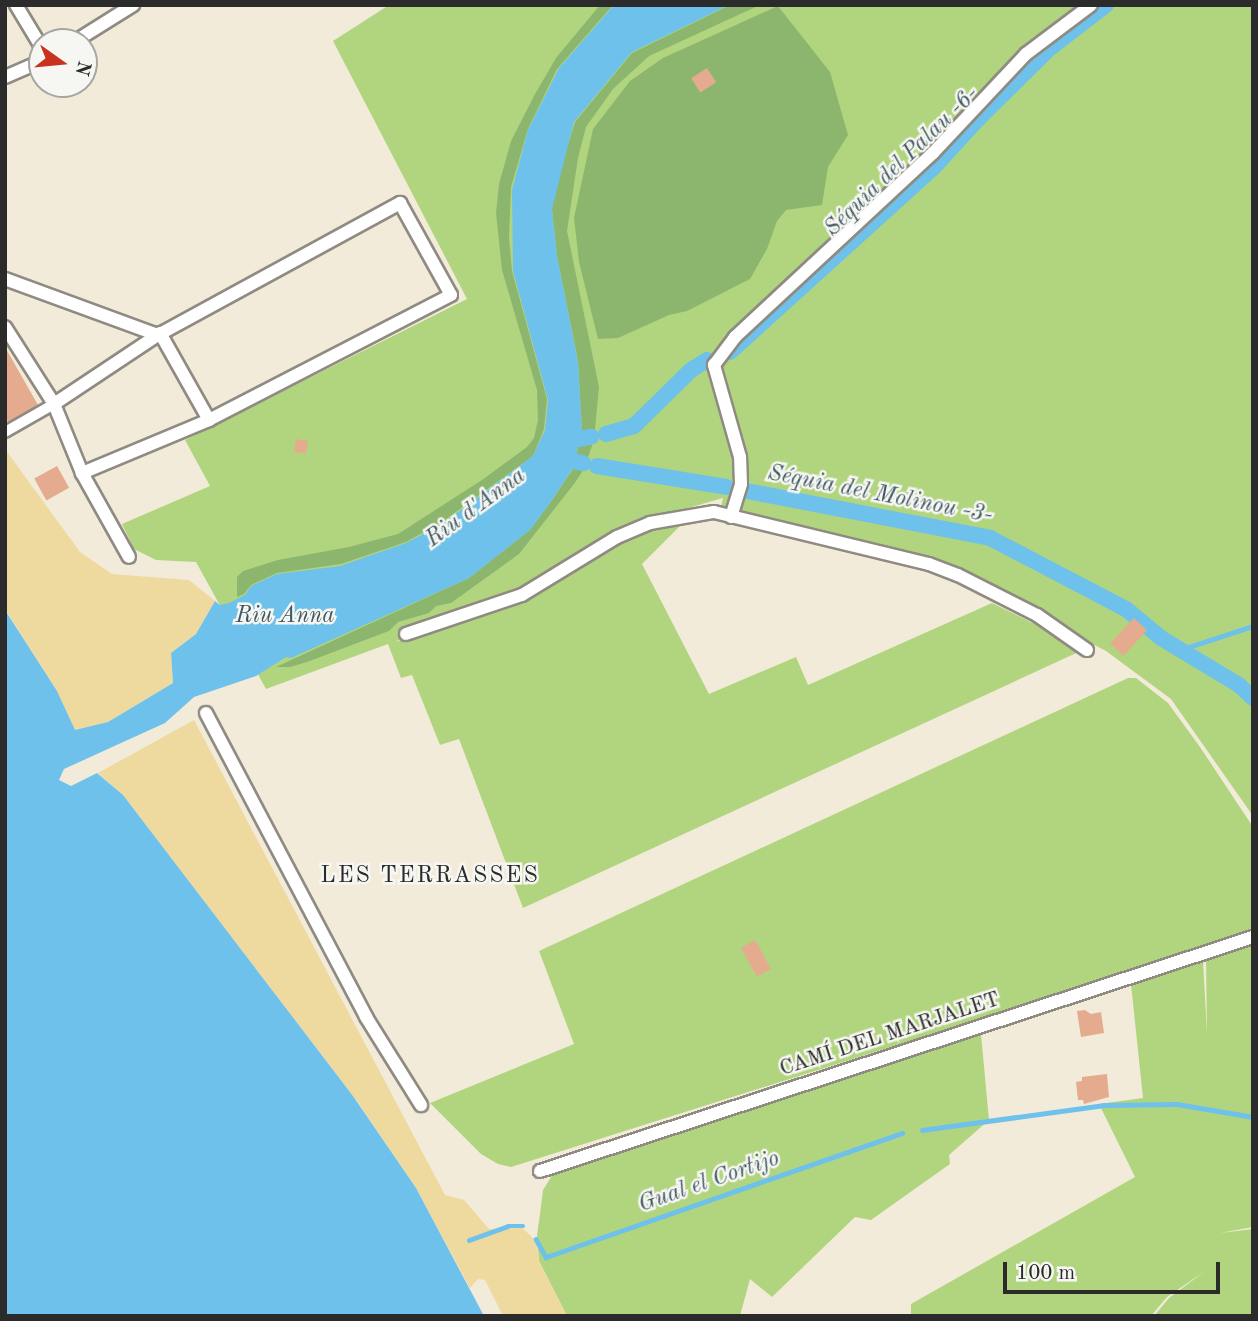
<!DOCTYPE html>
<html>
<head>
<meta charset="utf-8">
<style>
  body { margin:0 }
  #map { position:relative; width:1258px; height:1321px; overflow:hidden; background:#f3ebda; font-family:"Old Standard TT",serif }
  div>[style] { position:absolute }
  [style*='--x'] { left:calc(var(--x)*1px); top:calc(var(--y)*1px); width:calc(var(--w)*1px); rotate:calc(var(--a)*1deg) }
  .green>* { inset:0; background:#b1d57e }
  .forest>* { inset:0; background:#8cb66d }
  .sand>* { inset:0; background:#eeda9e }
  .water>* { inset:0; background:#6ec1ea }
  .stream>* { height:4.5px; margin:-2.25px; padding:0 2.25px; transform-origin:2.25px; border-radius:2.25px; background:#6ec1ea }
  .canal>* { height:16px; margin:-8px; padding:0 8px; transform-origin:8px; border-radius:8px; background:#6ec1ea }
  .building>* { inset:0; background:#e4ab8f; transform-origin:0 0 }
  .roads { filter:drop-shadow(2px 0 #8f8b82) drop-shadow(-2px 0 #8f8b82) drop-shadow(0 2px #8f8b82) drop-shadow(0 -2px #8f8b82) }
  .pedestrian>* { height:10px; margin:-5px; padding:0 5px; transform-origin:5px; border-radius:5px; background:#fff }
  .minor>* { height:12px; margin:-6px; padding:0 6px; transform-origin:6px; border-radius:6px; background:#fff }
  span { translate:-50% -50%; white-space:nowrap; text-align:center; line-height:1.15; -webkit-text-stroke:5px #f6f6f2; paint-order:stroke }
  .street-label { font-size:21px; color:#2b2b2b }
  .water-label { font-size:23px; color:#3f5864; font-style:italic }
  .neighbourhood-label { font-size:23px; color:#2b2b2b; letter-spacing:2px }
  .frame { position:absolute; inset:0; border:7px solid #2b2b2b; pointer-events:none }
  .north { position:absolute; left:28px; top:28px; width:70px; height:70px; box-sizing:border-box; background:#f6f6f2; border:2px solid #a5a5a2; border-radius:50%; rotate:105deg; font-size:19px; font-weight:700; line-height:28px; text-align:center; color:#2b2b2b }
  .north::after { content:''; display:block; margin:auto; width:24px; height:32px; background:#c8321e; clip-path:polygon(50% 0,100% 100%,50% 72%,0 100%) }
  .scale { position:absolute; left:1003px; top:1262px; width:217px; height:32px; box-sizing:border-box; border:4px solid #2b2b2b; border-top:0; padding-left:9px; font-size:21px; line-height:24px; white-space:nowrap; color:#2b2b2b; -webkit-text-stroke:5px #f6f6f2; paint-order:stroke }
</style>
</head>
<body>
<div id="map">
  <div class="green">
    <div style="clip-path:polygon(389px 5px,1253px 5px,1253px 816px,1171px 699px,1106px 651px,959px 574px,720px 511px,723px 498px,646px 520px,597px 541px,501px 599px,442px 618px,395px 642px,514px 606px,619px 538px,648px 527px,685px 521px,642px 564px,709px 694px,796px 657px,808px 685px,992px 603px,1085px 649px,523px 908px,459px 739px,440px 745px,412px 675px,401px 678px,388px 644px,266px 689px,196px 562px,156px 560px,134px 549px,122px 524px,210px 486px,185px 440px,467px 299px,333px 41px)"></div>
    <div style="clip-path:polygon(1128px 678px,1136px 678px,1168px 703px,1200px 747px,1253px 827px,1253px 928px,1074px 989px,511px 1167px,498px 1164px,481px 1154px,430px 1103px,574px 1044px,539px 951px)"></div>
    <div style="clip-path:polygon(1253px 942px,1253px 1227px,1220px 1233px,1253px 1229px,1253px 1316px,1154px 1316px,1169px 1298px,1205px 1271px,1167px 1297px,1151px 1316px,911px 1316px,911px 1304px,1135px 1177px,1099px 1104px,1143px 1098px,1131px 984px,1203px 960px,1207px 1034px,1206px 956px)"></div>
    <div style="clip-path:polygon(981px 1034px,989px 1120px,949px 1155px,950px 1164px,871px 1220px,855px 1217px,772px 1297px,750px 1279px,740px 1316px,567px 1316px,539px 1261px,537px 1235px,540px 1214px,543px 1190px,553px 1174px,586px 1160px)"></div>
  </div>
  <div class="forest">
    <div style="clip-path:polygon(600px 5px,613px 5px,557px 69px,528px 129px,511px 187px,509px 237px,512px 271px,547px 399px,544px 429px,533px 456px,442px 522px,406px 542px,341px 564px,277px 573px,251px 585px,244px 594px,237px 597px,237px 577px,243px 571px,278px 560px,349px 547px,398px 534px,482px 480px,527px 447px,534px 438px,538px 420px,537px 390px,502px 270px,496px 213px,499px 184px,511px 141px,535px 94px,556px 58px)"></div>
    <div style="clip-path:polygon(730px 5px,760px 5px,649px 56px,613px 89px,586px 127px,578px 158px,567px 231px,599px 387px,594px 440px,584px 469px,574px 484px,519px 554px,451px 603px,436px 606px,429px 613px,398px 622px,389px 631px,307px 662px,290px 667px,276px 667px,469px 578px,530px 530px,550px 503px,573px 469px,582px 431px,578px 361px,557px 256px,552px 209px,554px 190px,575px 122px,632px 53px)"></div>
    <div style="clip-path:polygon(778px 6px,830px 72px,848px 135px,828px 167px,822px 205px,786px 210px,777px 221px,767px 249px,750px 279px,687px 311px,669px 315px,618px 338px,598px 339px,579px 262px,574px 218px,593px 129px,630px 81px,663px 58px)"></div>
  </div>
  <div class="sand">
    <div style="clip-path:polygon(5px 449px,80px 552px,112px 574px,189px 580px,215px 601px,196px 634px,171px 653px,173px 683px,108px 722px,75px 731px,57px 691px,5px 609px)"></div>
    <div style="clip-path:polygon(194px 720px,445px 1195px,464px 1200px,489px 1229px,522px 1228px,530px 1235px,537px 1243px,539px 1262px,567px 1316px,503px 1316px,485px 1280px,478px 1279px,470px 1288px,416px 1188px,357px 1101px,123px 795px,98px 773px)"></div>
  </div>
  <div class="water">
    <div style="clip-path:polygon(614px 5px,729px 5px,632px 52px,574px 122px,552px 209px,557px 256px,578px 362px,582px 431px,573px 468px,550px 503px,530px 530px,469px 578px,291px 658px,286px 657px,256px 676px,194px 697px,165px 723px,64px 769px,59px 780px,71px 786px,97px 773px,123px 795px,353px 1096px,416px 1188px,484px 1316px,5px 1316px,5px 610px,57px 691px,75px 730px,108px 722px,173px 683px,171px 653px,196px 634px,215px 601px,220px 605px,229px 603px,245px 595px,251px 586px,277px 574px,340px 566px,406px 543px,442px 524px,533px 456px,545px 430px,548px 400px,513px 271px,512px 190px,528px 130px,559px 68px)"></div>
  </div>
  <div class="stream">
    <div style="--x:1179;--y:647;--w:10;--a:0"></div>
    <div style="--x:1189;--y:647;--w:67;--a:-18.2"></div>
    <div style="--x:922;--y:1130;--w:184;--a:-7.8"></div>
    <div style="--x:1104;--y:1105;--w:73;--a:-0.8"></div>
    <div style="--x:1177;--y:1104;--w:77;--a:9.7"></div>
    <div style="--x:536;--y:1239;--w:21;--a:61"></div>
    <div style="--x:546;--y:1257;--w:377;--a:-19.2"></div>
    <div style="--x:469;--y:1240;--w:41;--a:-19.7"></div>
    <div style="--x:508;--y:1226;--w:15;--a:0"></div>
    <div style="--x:651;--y:1316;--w:19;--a:0"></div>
  </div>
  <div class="canal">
    <div style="--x:730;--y:352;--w:275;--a:-42.2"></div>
    <div style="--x:934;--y:167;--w:68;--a:-47.4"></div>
    <div style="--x:980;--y:117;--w:97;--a:-44.6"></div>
    <div style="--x:1049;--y:49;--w:72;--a:-37.7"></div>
    <div style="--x:606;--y:434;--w:29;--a:-16"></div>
    <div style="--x:634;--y:426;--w:80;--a:-44.5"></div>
    <div style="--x:691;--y:370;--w:19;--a:-32"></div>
    <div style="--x:559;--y:443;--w:33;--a:-11"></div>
    <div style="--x:556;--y:457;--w:28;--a:13"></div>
    <div style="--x:597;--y:466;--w:131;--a:9.2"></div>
    <div style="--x:747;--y:491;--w:248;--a:10.9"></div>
    <div style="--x:990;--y:538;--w:153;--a:27.6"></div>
    <div style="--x:1126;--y:609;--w:45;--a:39.6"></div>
    <div style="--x:1161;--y:638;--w:91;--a:31.1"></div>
    <div style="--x:1239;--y:685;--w:19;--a:43"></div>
  </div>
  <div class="building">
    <div style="left:707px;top:68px;width:17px;height:19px;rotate:57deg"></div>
    <div style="clip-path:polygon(5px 347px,38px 405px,8px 422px,5px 416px)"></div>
    <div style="left:296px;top:439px;width:12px;height:13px;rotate:9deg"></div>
    <div style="left:57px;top:466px;width:25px;height:26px;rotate:61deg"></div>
    <div style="left:1134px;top:618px;width:18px;height:35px;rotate:43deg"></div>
    <div style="left:755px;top:940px;width:33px;height:16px;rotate:61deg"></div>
    <div style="clip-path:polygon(1085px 1010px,1091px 1014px,1101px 1012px,1104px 1033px,1081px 1037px,1077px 1011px)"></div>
    <div style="clip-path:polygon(1107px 1074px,1109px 1097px,1084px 1104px,1083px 1100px,1078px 1100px,1076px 1082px,1082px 1081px,1082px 1077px)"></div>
  </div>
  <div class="roads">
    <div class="pedestrian">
      <div style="--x:5;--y:432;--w:56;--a:-29.7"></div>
    </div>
    <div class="minor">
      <div style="--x:16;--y:5;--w:50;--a:58.8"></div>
      <div style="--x:74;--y:42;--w:70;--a:-32.1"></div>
      <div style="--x:5;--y:77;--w:40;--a:-23.4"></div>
      <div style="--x:5;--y:279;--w:163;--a:20.1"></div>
      <div style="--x:5;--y:327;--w:91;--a:57.5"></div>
      <div style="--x:54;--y:404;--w:74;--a:67.9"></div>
      <div style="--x:82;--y:473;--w:96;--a:60.8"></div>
      <div style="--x:160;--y:333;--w:100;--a:60.6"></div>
      <div style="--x:54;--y:404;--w:125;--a:-33.6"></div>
      <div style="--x:158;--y:335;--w:276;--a:-28.6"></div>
      <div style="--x:400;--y:203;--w:105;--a:61"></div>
      <div style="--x:451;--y:295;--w:272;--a:152.7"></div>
      <div style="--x:209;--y:420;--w:138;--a:157.3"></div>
      <div style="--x:731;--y:517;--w:34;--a:-73"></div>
      <div style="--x:741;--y:484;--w:27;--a:-92"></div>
      <div style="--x:740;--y:457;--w:96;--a:-105.8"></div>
      <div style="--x:714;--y:365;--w:35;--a:-53"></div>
      <div style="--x:735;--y:337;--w:270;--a:-42.9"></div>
      <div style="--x:933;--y:153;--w:136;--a:-46.8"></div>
      <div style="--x:1026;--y:54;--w:81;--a:-37"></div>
      <div style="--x:406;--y:634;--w:122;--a:-18.6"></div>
      <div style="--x:522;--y:595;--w:111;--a:-31.4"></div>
      <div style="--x:617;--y:537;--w:36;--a:-23"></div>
      <div style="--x:650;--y:523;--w:65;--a:-9.8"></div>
      <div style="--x:714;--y:512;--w:221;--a:13.6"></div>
      <div style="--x:929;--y:564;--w:31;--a:21"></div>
      <div style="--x:958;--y:575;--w:89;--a:26.9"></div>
      <div style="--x:1037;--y:615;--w:61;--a:35"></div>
      <div style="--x:206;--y:713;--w:344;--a:62.2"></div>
      <div style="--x:366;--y:1017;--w:104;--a:58"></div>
      <div style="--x:540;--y:1171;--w:750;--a:-18.17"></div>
    </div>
  </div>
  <div class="street-label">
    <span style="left:890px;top:1035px;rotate:-18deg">CAMÍ DEL MARJALET</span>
  </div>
  <div class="water-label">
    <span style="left:902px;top:162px;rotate:-44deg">Séquia del Palau -6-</span>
    <span style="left:880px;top:495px;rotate:11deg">Séquia del Molinou -3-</span>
    <span style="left:476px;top:508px;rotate:-36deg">Riu d'Anna</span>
    <span style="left:285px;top:616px">Riu Anna</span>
    <span style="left:709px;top:1182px;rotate:-19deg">Gual el Cortijo</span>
  </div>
  <div class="neighbourhood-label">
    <span style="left:430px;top:876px">LES TERRASSES</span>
  </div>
  <div class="frame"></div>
  <div class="north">N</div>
  <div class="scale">100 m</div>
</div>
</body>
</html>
